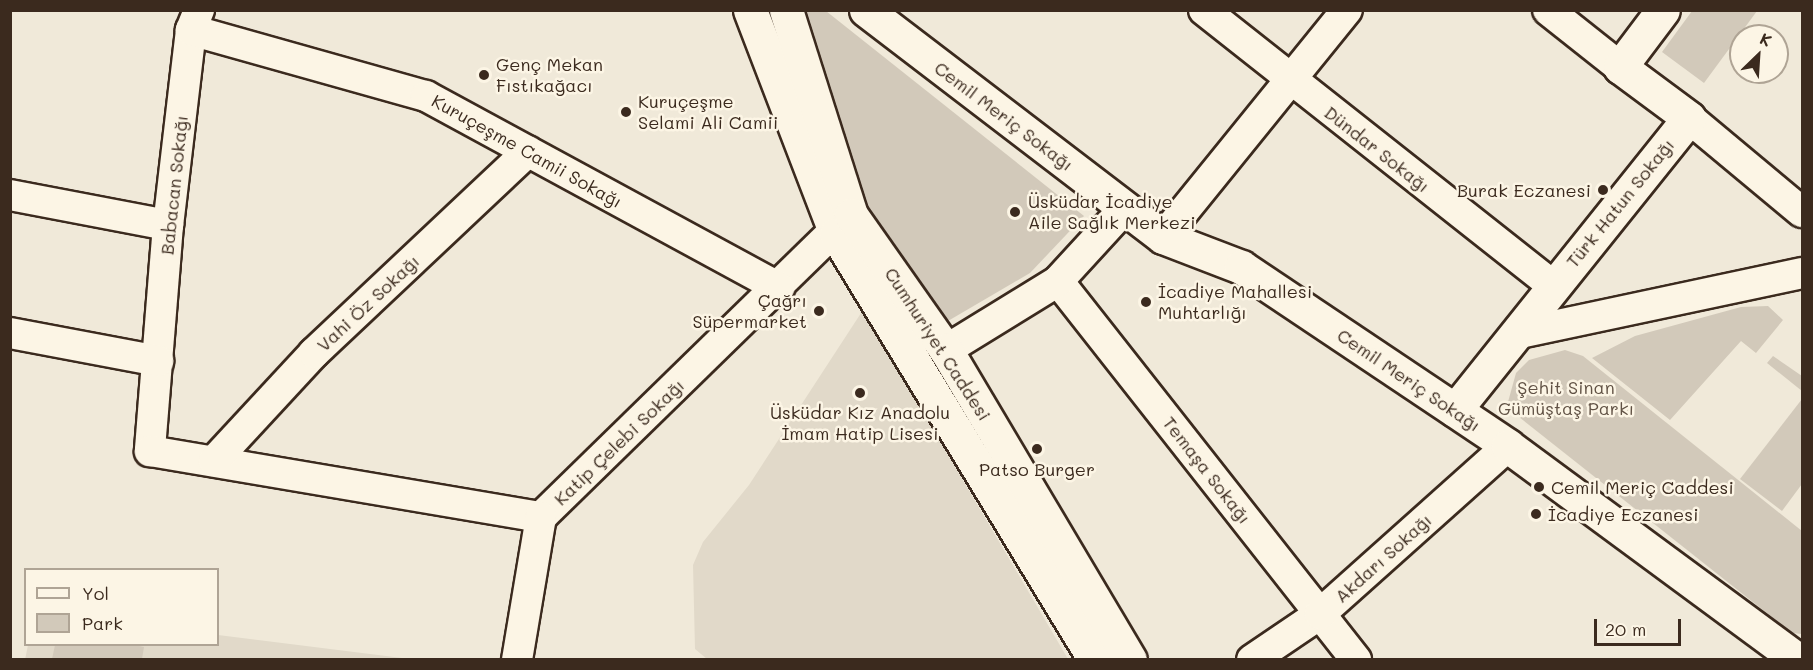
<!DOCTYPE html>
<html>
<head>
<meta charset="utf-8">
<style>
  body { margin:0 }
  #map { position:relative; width:1813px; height:670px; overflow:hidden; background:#f0e9d9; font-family:Mali,sans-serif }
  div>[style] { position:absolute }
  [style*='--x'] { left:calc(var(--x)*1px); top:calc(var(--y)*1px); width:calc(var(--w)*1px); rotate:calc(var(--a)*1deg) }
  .built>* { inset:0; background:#e1d9c9 }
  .green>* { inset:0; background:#d2c9ba }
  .roads { filter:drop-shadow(2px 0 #3b2a1e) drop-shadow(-2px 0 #3b2a1e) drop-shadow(0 2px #3b2a1e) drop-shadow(0 -2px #3b2a1e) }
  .minor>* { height:30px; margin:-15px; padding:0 15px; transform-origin:15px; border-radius:15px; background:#fcf5e5 }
  .tertiary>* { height:33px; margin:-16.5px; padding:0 16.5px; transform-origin:16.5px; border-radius:16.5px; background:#fcf5e5 }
  .primary>* { height:33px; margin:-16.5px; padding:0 16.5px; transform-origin:16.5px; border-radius:16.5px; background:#fcf5e5 }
  .dots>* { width:16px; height:16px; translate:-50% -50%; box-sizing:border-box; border:3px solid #fcf5e5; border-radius:50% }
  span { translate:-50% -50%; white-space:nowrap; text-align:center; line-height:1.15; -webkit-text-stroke:5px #fcf5e5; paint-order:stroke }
  .poi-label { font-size:18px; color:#3b2a1e }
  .left { translate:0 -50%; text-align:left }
  .right { translate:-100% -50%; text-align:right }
  .street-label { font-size:18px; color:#3b2a1e }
  .park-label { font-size:18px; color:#615245 }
  .frame { position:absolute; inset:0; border:12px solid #3b2a1e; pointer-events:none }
  .legend { position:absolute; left:24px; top:568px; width:195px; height:78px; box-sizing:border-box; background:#fcf5e5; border:2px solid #afa495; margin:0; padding:8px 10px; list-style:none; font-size:18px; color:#3b2a1e }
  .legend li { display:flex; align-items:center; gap:12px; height:30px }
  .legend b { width:30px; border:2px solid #afa495 }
  .north { position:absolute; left:1729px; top:24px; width:60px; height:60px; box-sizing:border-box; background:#fcf5e5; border:2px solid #afa495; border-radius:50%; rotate:25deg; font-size:16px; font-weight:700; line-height:24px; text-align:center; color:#3b2a1e }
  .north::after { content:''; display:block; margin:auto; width:21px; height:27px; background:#3b2a1e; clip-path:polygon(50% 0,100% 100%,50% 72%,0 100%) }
  .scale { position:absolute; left:1594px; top:619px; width:87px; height:27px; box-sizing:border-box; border:3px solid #3b2a1e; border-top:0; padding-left:8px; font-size:18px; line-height:21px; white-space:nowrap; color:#3b2a1e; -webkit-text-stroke:4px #fcf5e5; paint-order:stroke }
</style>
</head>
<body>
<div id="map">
  <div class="built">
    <div style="clip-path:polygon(863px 310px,1068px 659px,707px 659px,695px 649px,693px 565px,703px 542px,749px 485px)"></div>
    <div style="clip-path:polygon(218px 635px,410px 659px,25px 660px,28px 645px,218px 644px)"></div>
  </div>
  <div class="green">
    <div style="clip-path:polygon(800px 11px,826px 11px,1084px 216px,1030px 273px,936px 328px,868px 224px)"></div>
    <div style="clip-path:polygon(1692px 11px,1757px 11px,1704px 83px,1662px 52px)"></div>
    <div style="clip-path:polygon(1741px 307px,1768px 306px,1783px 320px,1756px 353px,1741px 341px,1670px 420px,1592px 358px,1635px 336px)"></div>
    <div style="clip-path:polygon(1565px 350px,1583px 356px,1802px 531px,1802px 634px,1792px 633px,1514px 413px,1508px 402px,1516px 373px,1529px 360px)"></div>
    <div style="clip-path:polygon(1773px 356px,1802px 376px,1802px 391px,1767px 363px)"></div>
    <div style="clip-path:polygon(1802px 399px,1802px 484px,1782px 511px,1740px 479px)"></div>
    <div style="clip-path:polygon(130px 644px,144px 647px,142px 659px,52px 659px,55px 645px)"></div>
  </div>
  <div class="roads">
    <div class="minor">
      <div style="--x:199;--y:10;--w:22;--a:112"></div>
      <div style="--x:191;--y:30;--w:196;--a:96.7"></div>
      <div style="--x:168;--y:225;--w:227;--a:94.6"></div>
      <div style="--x:150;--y:451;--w:397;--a:9.6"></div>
      <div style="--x:541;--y:517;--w:433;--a:-44.3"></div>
      <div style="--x:1204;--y:10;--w:444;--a:38.3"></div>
      <div style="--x:1548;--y:10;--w:92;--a:38.4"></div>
      <div style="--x:191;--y:30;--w:244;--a:15.7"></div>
      <div style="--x:426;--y:96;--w:402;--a:28.5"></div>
      <div style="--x:1689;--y:118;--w:147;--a:39.8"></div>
      <div style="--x:10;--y:195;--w:161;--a:10.8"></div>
      <div style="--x:1163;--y:237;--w:292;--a:-51"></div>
      <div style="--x:1058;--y:281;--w:482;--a:51.8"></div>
      <div style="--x:10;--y:333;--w:151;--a:10.7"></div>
      <div style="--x:1520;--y:333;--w:288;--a:-12"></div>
      <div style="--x:946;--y:350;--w:132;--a:-31.6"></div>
      <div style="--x:1058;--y:281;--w:99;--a:-47.5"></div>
      <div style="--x:214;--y:461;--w:147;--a:-47.2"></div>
      <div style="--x:314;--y:353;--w:294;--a:-43.3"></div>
      <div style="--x:517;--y:660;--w:145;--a:-80.5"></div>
      <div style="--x:1252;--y:660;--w:82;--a:-34.1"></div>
      <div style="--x:1320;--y:614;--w:252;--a:-41.8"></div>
    </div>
    <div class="tertiary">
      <div style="--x:866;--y:10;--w:374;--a:37.4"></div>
      <div style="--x:1163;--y:237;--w:84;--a:21"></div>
      <div style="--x:1241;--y:267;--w:321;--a:33.8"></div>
      <div style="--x:1508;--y:446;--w:360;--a:36.4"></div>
      <div style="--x:1455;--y:410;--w:374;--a:-51.3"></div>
      <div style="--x:1689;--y:118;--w:86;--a:-143.5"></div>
      <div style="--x:1620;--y:67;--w:71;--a:-53"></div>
    </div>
    <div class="primary">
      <div style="--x:750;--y:10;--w:240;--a:69"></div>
      <div style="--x:836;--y:234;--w:499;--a:58.7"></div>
      <div style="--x:786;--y:10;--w:215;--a:72.4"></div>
      <div style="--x:851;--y:215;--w:165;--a:54.9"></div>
      <div style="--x:946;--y:350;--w:360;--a:59.3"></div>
    </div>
  </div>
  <div class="dots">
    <div style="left:484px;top:75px;background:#3b2a1e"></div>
    <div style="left:626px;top:112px;background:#3b2a1e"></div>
    <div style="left:1603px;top:190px;background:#3b2a1e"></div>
    <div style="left:1015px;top:212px;background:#3b2a1e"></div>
    <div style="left:1146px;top:302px;background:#3b2a1e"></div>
    <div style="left:819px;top:311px;background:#3b2a1e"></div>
    <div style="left:860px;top:393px;background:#3b2a1e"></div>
    <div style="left:1037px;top:449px;background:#3b2a1e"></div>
    <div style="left:1539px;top:487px;background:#3b2a1e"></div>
    <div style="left:1536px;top:514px;background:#3b2a1e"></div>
  </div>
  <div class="poi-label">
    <span class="left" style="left:496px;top:75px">Genç Mekan<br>Fıstıkağacı</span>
    <span class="left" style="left:638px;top:112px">Kuruçeşme<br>Selami Ali Camii</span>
    <span class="right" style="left:1591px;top:190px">Burak Eczanesi</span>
    <span class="left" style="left:1028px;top:212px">Üsküdar İcadiye<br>Aile Sağlık Merkezi</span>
    <span class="left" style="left:1158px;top:302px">İcadiye Mahallesi<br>Muhtarlığı</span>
    <span class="right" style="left:807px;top:311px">Çağrı<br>Süpermarket</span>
    <span style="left:860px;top:423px">Üsküdar Kız Anadolu<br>İmam Hatip Lisesi</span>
    <span style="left:1037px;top:469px">Patso Burger</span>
    <span class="left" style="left:1551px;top:487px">Cemil Meriç Caddesi</span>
    <span class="left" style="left:1548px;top:514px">İcadiye Eczanesi</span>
  </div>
  <div class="street-label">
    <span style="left:1004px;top:116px;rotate:37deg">Cemil Meriç Sokağı</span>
    <span style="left:1377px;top:149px;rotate:38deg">Dündar Sokağı</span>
    <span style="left:527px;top:151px;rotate:29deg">Kuruçeşme Camii Sokağı</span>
    <span style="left:174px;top:185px;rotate:-84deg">Babacan Sokağı</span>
    <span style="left:1620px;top:203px;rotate:-51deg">Türk Hatun Sokağı</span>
    <span style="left:368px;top:303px;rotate:-43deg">Vahi Öz Sokağı</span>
    <span style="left:938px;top:344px;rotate:57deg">Cumhuriyet Caddesi</span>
    <span style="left:1409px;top:380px;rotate:34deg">Cemil Meriç Sokağı</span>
    <span style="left:619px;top:442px;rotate:-44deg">Katip Çelebi Sokağı</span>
    <span style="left:1207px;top:470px;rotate:52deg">Temaşa Sokağı</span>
    <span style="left:1383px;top:558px;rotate:-42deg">Akdarı Sokağı</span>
  </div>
  <div class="park-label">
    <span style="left:1566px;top:398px">Şehit Sinan<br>Gümüştaş Parkı</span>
  </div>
  <div class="frame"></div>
  <ul class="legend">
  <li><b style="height:8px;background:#fcf5e5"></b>Yol</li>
  <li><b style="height:16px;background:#d2c9ba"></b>Park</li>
  </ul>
  <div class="north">K</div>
  <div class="scale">20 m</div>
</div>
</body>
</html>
